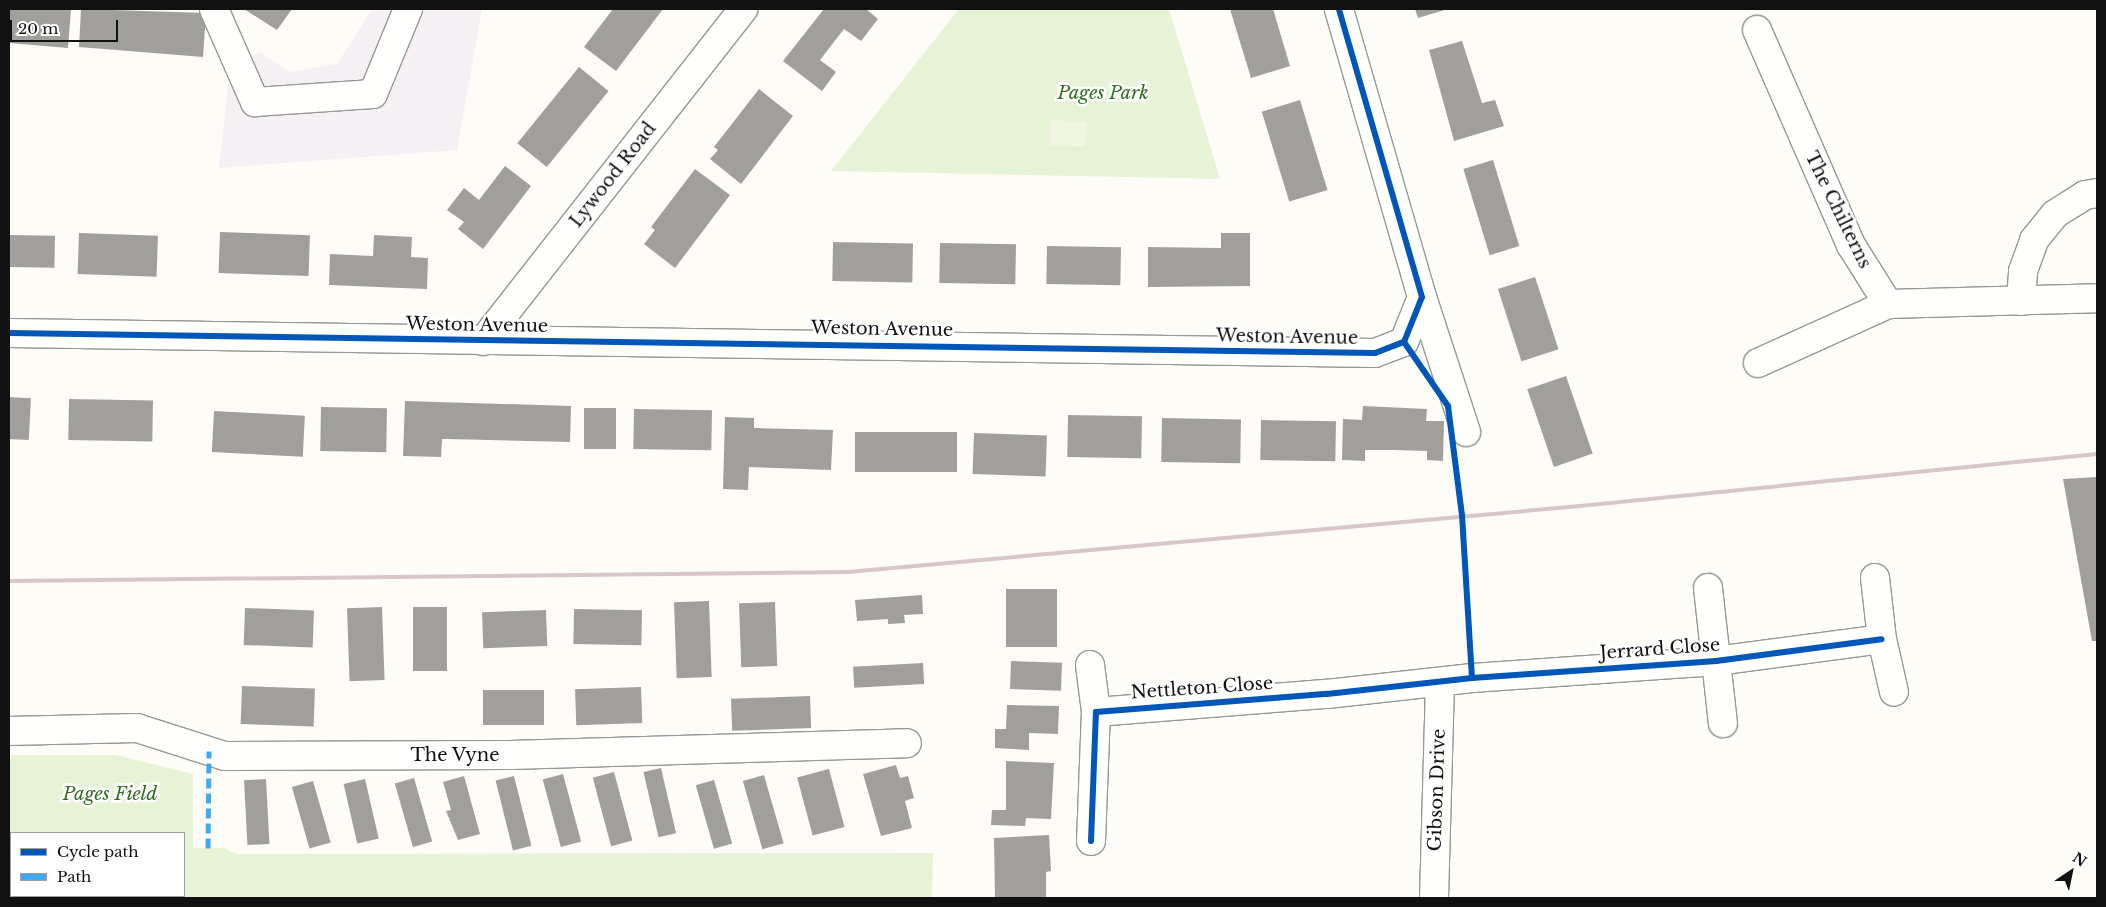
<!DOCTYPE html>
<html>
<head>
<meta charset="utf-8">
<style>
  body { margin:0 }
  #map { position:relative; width:2106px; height:907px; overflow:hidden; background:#fdfcf7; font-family:"Libre Baskerville",serif }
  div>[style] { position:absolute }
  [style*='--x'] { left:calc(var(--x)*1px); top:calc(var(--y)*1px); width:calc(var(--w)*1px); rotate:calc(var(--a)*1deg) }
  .industrial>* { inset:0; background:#f5f0f3 }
  .green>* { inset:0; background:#e7f3d7 }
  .pitch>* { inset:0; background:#f0f6e1; transform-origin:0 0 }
  .building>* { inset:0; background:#a19f9c; transform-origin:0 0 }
  .roads { filter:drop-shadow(1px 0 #979795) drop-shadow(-1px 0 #979795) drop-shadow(0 1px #979795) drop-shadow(0 -1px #979795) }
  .minor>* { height:28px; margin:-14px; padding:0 14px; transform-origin:14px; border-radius:14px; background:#fffffe }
  .rail>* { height:4px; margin:-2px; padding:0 2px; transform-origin:2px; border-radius:2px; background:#d9c6c7 }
  .quiet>* { height:5px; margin-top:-2.5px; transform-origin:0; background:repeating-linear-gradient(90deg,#3fa9f5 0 10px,transparent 0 15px) }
  .cycleway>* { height:6px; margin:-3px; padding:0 3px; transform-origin:3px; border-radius:3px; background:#0057b8 }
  span { translate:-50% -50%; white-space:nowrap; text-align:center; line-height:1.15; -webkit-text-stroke:5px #fff; paint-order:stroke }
  .park-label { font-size:18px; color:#2f6b1f; font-style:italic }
  .street-label { font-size:18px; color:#111 }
  .frame { position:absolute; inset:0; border:10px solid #111; pointer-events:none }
  .legend { position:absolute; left:10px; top:832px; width:175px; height:65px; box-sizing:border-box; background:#fff; border:1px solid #a0a0a0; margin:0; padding:6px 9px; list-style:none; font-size:15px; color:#111 }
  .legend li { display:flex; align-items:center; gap:10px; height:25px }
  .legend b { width:25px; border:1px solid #a0a0a0 }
  .north { position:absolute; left:2046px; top:847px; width:50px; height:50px; -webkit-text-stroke:4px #fff; paint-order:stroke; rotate:34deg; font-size:14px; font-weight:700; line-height:20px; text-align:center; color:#111 }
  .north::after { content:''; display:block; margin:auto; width:18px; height:22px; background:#111; clip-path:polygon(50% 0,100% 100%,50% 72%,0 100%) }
  .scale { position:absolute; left:10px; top:20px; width:108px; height:22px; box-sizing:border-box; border:2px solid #111; border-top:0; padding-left:6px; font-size:15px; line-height:18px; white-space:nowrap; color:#111; -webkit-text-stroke:4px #fff; paint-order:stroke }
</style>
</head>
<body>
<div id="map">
  <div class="industrial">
    <div style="clip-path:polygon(372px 9px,482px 9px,457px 150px,219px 168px,230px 69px,260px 52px,289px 72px,337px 64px)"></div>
  </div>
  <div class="green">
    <div style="clip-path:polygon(959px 9px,1169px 9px,1220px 179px,831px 171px)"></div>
    <div style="clip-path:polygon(evenodd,9px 755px,116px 755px,193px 774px,193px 848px,224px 848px,236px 854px,933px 853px,932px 898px,9px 898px,9px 755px,11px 833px,184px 833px,184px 896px,11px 896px,11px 833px)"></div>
  </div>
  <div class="pitch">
    <div style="left:1051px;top:120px;width:36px;height:25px;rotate:3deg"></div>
  </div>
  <div class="building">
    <div style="clip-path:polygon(9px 9px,71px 9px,68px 48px,9px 43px)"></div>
    <div style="clip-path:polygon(81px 9px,206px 13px,203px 57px,79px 47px)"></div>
    <div style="clip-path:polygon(244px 9px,292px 9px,277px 30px)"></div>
    <div style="clip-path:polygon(613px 9px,663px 9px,616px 71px,584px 47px)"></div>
    <div style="clip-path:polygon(824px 9px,866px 9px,878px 19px,861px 41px,844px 29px,820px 60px,836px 72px,822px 91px,783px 61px)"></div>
    <div style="clip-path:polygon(1230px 9px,1273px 9px,1290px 66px,1251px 78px)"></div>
    <div style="clip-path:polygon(1415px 9px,1448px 9px,1418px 18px)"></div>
    <div style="clip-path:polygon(1462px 41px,1482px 103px,1495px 100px,1504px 126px,1454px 141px,1429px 50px)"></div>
    <div style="left:579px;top:67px;width:38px;height:98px;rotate:39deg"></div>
    <div style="clip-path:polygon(759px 89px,793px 116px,741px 184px,710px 159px,718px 150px,714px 147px)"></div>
    <div style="left:1300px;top:100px;width:94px;height:40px;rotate:73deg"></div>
    <div style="left:1493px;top:160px;width:90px;height:31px;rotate:73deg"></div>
    <div style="clip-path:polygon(505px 166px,531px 186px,483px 249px,458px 229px,464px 222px,447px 210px,464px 188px,479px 200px)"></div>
    <div style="clip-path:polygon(695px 169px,730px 195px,675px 268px,644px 244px,655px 230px,651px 227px)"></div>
    <div style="left:220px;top:232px;width:90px;height:41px;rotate:2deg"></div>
    <div style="left:79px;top:233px;width:79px;height:41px;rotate:2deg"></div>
    <div style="clip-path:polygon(1221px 233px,1250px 233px,1250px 286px,1148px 287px,1148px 247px,1221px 248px)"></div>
    <div style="left:9px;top:235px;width:46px;height:32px;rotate:1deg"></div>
    <div style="clip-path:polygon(374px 235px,412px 237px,411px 257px,428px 258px,427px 289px,329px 285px,330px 254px,373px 256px)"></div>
    <div style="left:833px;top:242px;width:80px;height:39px;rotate:1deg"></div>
    <div style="left:940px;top:243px;width:76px;height:40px;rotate:1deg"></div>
    <div style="left:1047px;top:246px;width:74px;height:38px;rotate:1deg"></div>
    <div style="left:1535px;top:277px;width:76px;height:39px;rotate:72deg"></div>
    <div style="left:1566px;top:376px;width:82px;height:41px;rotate:71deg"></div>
    <div style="left:9px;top:397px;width:22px;height:42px;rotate:3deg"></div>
    <div style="left:69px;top:399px;width:84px;height:41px;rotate:1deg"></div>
    <div style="clip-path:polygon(405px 401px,571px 406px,570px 442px,447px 439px,442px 439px,441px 457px,403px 456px)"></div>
    <div style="clip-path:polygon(1363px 406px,1427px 409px,1426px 421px,1444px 421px,1443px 461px,1427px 460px,1427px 451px,1394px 450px,1365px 450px,1365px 461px,1342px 460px,1343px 419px,1362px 420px)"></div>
    <div style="left:321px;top:407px;width:66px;height:44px;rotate:1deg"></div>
    <div style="left:584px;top:408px;width:32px;height:41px"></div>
    <div style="left:634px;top:409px;width:78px;height:40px;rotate:1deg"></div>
    <div style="left:214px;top:411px;width:91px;height:41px;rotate:3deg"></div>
    <div style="left:1068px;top:415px;width:74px;height:42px;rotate:1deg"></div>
    <div style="clip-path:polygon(725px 417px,754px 418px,754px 428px,833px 430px,831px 470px,749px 467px,748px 490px,723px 489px)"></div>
    <div style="left:1162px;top:418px;width:79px;height:44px;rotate:1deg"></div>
    <div style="left:1261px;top:420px;width:75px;height:40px;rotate:1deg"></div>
    <div style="left:855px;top:432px;width:102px;height:40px"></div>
    <div style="left:974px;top:433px;width:73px;height:41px;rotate:2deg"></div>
    <div style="clip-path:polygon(2097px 477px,2097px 641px,2092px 641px,2063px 479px)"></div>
    <div style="left:1006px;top:589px;width:51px;height:58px"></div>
    <div style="clip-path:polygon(922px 595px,923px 614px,904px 615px,905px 623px,888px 624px,888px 619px,857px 621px,855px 600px)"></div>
    <div style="left:709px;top:601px;width:76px;height:35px;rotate:88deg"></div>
    <div style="left:775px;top:602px;width:64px;height:36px;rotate:88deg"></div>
    <div style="left:382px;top:607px;width:73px;height:35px;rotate:88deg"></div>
    <div style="left:413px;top:607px;width:34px;height:64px"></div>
    <div style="left:245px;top:608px;width:69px;height:37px;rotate:2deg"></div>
    <div style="left:574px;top:609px;width:68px;height:35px;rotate:1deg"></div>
    <div style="left:546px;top:610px;width:36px;height:64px;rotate:88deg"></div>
    <div style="left:1011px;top:661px;width:51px;height:28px;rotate:2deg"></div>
    <div style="left:923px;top:663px;width:21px;height:70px;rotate:87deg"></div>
    <div style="left:242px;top:686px;width:73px;height:38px;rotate:2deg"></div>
    <div style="left:641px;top:687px;width:36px;height:66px;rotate:88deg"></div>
    <div style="left:483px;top:690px;width:61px;height:35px"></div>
    <div style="left:810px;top:696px;width:32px;height:79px;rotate:88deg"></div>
    <div style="clip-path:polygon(1007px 705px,1059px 706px,1058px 734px,1029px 733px,1029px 750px,995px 748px,995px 729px,1006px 729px)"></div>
    <div style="clip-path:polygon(1006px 761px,1054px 763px,1051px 819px,1026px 818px,1025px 826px,991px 825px,992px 810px,1006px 810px)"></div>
    <div style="clip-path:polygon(896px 765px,900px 778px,908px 776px,914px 798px,905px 801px,912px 828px,881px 836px,863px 774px)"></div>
    <div style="left:661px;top:768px;width:67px;height:18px;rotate:77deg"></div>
    <div style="left:829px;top:769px;width:60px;height:33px;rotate:75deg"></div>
    <div style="left:614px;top:772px;width:71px;height:22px;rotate:75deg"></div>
    <div style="left:563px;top:774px;width:70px;height:21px;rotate:75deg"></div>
    <div style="left:764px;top:775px;width:71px;height:22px;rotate:74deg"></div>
    <div style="clip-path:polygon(464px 776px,480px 834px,458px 840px,446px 811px,451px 810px,443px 782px)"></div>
    <div style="left:514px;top:776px;width:72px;height:19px;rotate:76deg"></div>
    <div style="left:414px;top:778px;width:66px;height:20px;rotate:74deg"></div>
    <div style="left:266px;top:779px;width:65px;height:22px;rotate:87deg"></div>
    <div style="left:365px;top:779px;width:61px;height:22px;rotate:77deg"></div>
    <div style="left:714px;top:780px;width:66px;height:19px;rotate:74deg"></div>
    <div style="left:313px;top:781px;width:64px;height:22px;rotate:74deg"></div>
    <div style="clip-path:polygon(1049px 835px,1051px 871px,1046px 872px,1046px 898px,995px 898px,994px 838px)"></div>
  </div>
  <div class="roads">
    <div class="minor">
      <div style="--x:214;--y:9;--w:102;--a:66.2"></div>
      <div style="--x:255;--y:102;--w:118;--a:-3.9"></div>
      <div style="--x:373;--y:94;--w:92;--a:-67.6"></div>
      <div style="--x:1757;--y:30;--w:235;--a:66.4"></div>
      <div style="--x:1851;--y:245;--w:70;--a:57.9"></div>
      <div style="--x:1888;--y:304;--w:209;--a:-1.6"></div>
      <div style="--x:1422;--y:297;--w:142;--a:71.9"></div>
      <div style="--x:2021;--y:301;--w:30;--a:-86"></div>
      <div style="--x:2023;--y:271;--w:33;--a:-70"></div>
      <div style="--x:2034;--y:240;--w:33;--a:-51"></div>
      <div style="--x:2055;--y:214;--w:36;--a:-32"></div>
      <div style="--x:2085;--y:195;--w:12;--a:-9"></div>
      <div style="--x:9;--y:333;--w:1366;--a:0.84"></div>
      <div style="--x:1375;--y:353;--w:31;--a:-21"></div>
      <div style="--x:1404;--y:342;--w:48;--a:-68.2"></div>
      <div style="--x:1422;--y:297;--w:300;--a:-106.1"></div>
      <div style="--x:483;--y:341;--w:422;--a:-51.9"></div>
      <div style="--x:1758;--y:363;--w:143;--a:-24.4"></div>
      <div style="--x:1875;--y:578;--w:61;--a:83.5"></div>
      <div style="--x:1882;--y:639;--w:54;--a:77.2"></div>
      <div style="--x:1708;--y:588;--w:136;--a:83.7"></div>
      <div style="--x:1090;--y:665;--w:47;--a:82.7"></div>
      <div style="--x:9;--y:731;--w:128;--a:-1.3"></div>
      <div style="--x:137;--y:728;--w:92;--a:17.7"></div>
      <div style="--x:225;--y:756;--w:285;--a:-0.2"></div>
      <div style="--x:510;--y:755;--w:397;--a:-1.7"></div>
      <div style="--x:1091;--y:841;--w:129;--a:-87.8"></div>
      <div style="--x:1096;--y:712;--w:232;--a:-4.5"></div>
      <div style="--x:1327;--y:694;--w:146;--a:-6.3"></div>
      <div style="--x:1472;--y:678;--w:245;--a:-4"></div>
      <div style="--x:1716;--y:661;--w:167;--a:-7.5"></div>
      <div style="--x:1434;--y:898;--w:216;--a:-88.4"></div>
    </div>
  </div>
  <div class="rail">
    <div style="--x:9;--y:581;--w:839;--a:-0.61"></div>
    <div style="--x:848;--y:572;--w:735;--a:-5.15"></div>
    <div style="--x:1580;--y:506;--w:520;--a:-5.74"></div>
  </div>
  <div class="quiet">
    <div style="--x:208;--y:848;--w:97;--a:-89.4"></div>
  </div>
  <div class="cycleway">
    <div style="--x:9;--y:333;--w:1366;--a:0.84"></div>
    <div style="--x:1375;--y:353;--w:31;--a:-21"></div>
    <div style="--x:1404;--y:342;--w:48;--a:-68.2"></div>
    <div style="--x:1422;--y:297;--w:300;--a:-106.1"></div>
    <div style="--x:1404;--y:342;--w:78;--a:55.5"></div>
    <div style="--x:1448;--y:406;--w:110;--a:82.7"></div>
    <div style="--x:1462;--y:515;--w:163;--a:86.5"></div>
    <div style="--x:1091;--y:841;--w:129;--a:-87.8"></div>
    <div style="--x:1096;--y:712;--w:232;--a:-4.5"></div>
    <div style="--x:1327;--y:694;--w:146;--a:-6.3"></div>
    <div style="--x:1472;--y:678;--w:245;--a:-4"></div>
    <div style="--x:1716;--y:661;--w:167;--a:-7.5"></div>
  </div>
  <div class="park-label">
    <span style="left:1103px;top:93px">Pages Park</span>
    <span style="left:110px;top:794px">Pages Field</span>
  </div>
  <div class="street-label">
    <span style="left:613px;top:175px;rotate:-52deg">Lywood Road</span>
    <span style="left:1838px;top:210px;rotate:64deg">The Chilterns</span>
    <span style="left:477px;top:325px;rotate:1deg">Weston Avenue</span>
    <span style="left:882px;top:329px;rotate:1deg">Weston Avenue</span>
    <span style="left:1287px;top:337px;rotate:1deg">Weston Avenue</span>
    <span style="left:1660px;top:649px;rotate:-4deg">Jerrard Close</span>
    <span style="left:1202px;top:688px;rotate:-4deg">Nettleton Close</span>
    <span style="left:455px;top:755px">The Vyne</span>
    <span style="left:1437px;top:790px;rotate:-88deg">Gibson Drive</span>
  </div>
  <div class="frame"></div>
  <ul class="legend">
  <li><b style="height:6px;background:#0057b8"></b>Cycle path</li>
  <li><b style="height:6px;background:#3fa9f5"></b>Path</li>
  </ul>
  <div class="north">N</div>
  <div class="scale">20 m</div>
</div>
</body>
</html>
